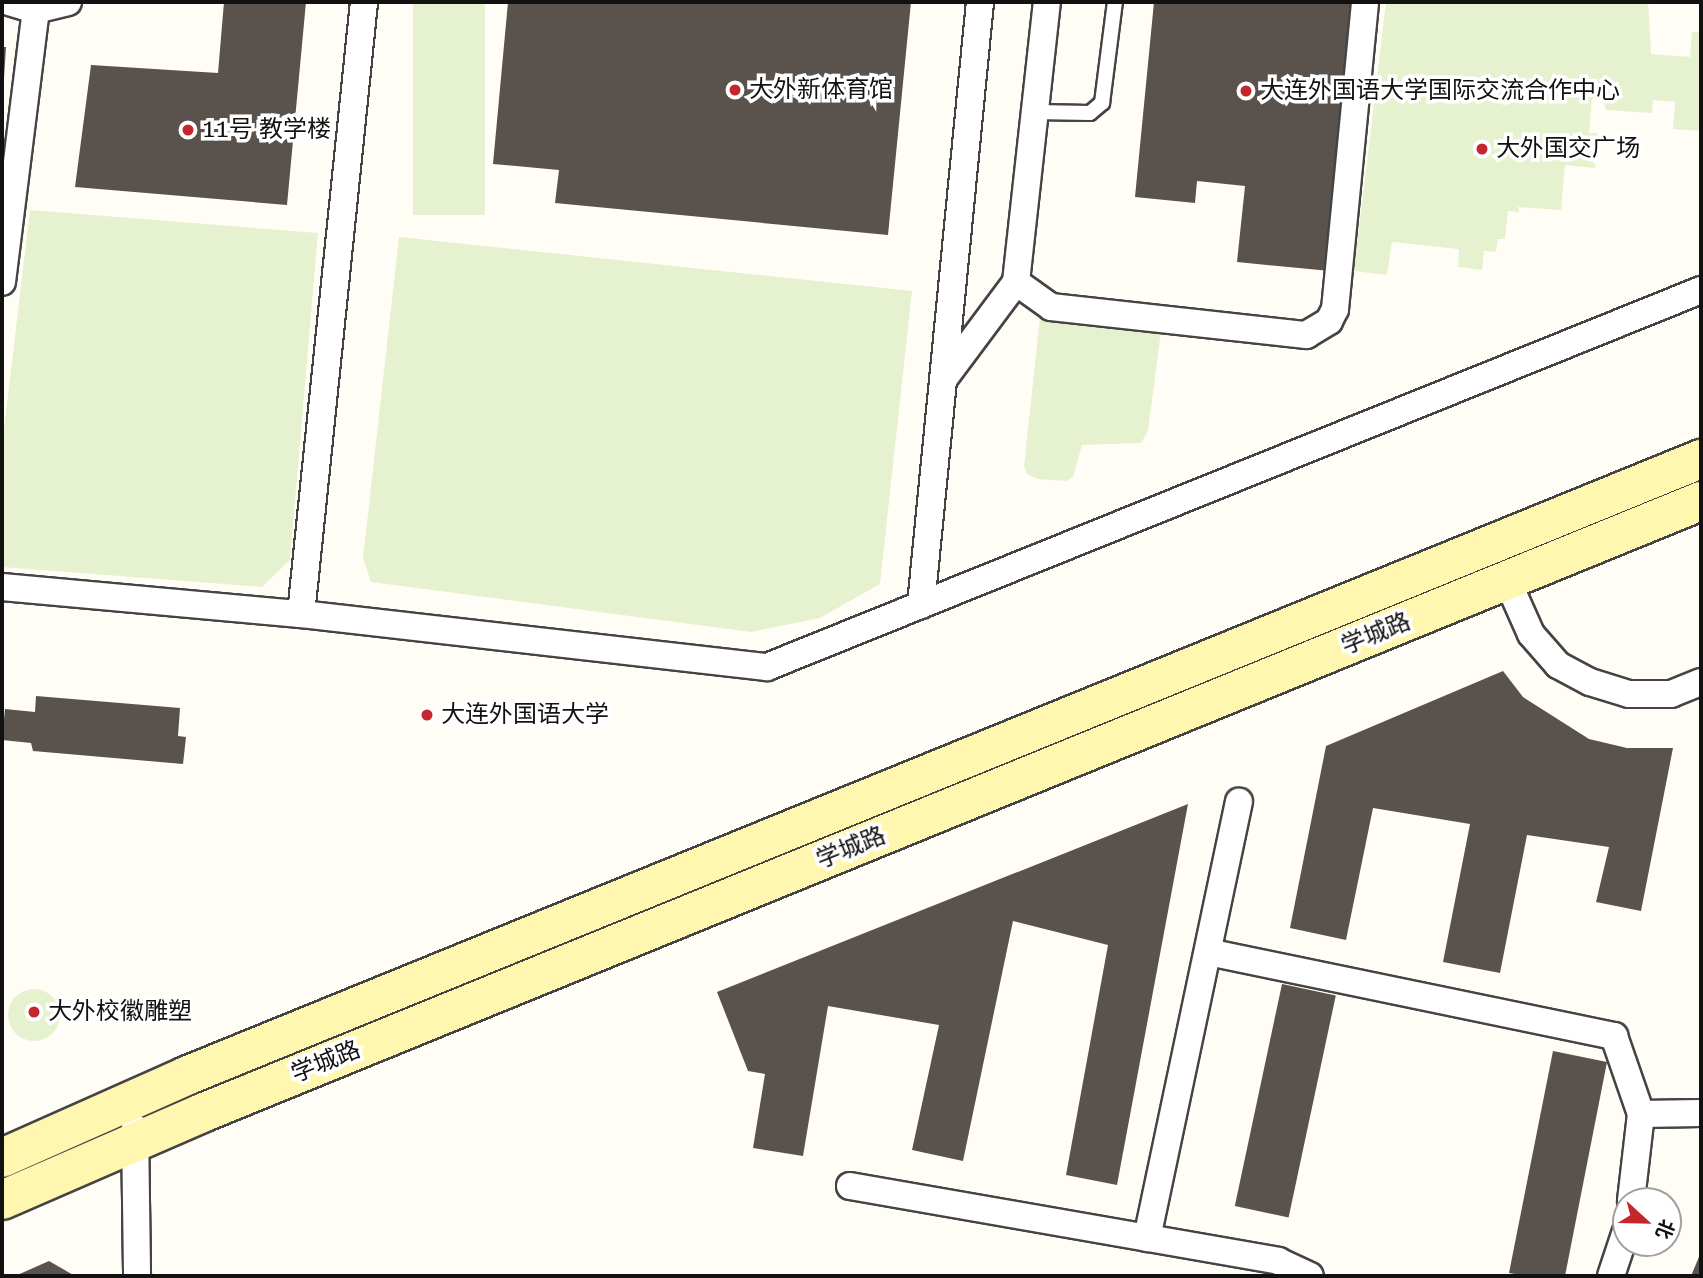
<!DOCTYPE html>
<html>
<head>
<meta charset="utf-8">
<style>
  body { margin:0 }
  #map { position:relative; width:1703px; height:1278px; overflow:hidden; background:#fffdf5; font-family:"Roboto Serif","Noto Sans SC",serif }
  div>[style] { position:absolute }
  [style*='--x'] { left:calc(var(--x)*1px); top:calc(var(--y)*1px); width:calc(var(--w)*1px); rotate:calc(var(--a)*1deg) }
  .pitch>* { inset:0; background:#e6f2cf; transform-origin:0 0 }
  .round { border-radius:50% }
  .building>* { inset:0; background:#5a524d; transform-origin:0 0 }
  .roads { filter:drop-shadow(2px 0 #444) drop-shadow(-2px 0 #444) drop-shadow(0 2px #444) drop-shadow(0 -2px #444) }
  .service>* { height:14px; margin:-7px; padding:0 7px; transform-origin:7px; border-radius:7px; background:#fff }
  .minor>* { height:26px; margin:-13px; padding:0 13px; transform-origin:13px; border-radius:13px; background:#fff }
  .secondary>* { height:38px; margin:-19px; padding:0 19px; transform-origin:19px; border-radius:19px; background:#fff6b0 }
  .dots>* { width:19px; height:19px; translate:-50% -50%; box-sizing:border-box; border:4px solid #fff; border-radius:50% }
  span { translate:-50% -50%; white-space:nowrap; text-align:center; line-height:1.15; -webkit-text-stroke:7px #fff; paint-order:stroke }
  .poi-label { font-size:24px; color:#111 }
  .left { translate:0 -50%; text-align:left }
  .street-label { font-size:24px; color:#111 }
  .frame { position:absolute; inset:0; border:4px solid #111; pointer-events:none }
  .north { position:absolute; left:1612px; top:1187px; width:70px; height:70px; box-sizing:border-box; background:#fff; border:2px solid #a0a0a0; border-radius:50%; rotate:112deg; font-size:19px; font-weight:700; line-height:28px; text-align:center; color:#111 }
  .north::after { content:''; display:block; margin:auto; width:24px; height:32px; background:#c4262e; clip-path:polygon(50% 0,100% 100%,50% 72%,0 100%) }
</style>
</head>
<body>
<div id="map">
  <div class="pitch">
    <div style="left:413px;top:2px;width:72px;height:213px"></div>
    <div style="clip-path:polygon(1386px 2px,1648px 2px,1651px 54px,1690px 57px,1692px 32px,1701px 32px,1701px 131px,1673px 129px,1675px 102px,1653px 100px,1652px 113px,1606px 110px,1603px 100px,1592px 99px,1589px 133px,1598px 133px,1595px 168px,1565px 165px,1561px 210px,1518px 207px,1519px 212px,1508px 211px,1505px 239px,1498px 239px,1496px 252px,1484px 251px,1482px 270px,1458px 267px,1459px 249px,1392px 242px,1387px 275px,1354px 271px)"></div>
    <div style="clip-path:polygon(30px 210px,318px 233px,290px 560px,262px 587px,2px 567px,2px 446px)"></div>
    <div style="clip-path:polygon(399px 237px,912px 291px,880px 584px,820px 618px,751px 632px,371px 582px,363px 558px)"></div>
    <div style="clip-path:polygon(1040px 317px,1161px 331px,1148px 431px,1141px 443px,1082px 445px,1073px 477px,1066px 481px,1038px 479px,1027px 474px,1024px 466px)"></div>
    <div class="round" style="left:8px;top:989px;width:52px;height:52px"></div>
  </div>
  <div class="building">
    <div style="clip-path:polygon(224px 2px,306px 2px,287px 205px,75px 187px,91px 65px,218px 73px)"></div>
    <div style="clip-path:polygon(508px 2px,911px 2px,888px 235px,555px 203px,559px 170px,493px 164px)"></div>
    <div style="clip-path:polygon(1154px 2px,1356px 2px,1330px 271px,1237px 262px,1245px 186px,1197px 181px,1195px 203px,1135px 197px)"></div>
    <div style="clip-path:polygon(2px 47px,6px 47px,4px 78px,2px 77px)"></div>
    <div style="clip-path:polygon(1503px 671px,1523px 697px,1589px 739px,1627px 748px,1673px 748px,1641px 911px,1596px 902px,1609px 847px,1527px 835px,1500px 973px,1443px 962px,1470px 824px,1373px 808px,1346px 940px,1290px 928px,1326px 746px)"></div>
    <div style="clip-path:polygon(36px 696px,180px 708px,178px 736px,186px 737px,183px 764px,33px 751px,31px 743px,2px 740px,5px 709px,35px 712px)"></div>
    <div style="clip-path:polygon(1188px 804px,1117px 1185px,1066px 1175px,1108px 945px,1013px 921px,963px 1161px,912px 1150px,939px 1025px,828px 1006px,803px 1156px,753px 1148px,765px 1074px,748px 1071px,717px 992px)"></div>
    <div style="left:1282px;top:984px;width:55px;height:227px;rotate:12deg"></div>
    <div style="clip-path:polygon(1553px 1051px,1607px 1062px,1565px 1276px,1526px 1276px,1509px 1273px)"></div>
    <div style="clip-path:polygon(1701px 1252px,1701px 1276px,1691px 1276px)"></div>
    <div style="clip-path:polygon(49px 1261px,75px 1276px,15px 1276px)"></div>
  </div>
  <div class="roads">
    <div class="service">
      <div style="--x:1035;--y:112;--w:55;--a:1"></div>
      <div style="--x:1090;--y:113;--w:16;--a:-40"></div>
      <div style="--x:1102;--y:103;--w:102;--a:-82.7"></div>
    </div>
    <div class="minor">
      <div style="--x:9;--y:2;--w:28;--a:17"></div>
      <div style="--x:36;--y:10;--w:33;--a:-14"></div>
      <div style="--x:2;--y:282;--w:274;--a:-82.9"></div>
      <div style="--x:1016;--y:282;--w:282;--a:-83.7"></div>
      <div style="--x:943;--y:380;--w:122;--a:-53.3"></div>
      <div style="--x:1016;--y:282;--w:43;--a:35.5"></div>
      <div style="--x:1051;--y:307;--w:257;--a:6.3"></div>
      <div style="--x:1306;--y:335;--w:27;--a:-31"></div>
      <div style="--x:1329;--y:321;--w:13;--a:-63"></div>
      <div style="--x:1335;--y:309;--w:308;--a:-84.4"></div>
      <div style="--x:1507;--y:580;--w:59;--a:66"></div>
      <div style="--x:1531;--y:634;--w:41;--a:48.9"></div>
      <div style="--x:1558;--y:665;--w:36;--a:28"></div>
      <div style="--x:1590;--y:682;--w:41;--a:17.1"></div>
      <div style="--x:1629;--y:694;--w:42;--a:0"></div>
      <div style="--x:1671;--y:694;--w:32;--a:-22"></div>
      <div style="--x:2;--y:587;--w:300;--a:5.2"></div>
      <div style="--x:301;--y:614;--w:469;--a:6.5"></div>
      <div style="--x:767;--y:667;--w:1007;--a:-21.98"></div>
      <div style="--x:921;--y:605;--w:606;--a:-84.41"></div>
      <div style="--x:301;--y:614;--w:615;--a:-84.12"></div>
      <div style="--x:1208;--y:952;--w:415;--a:11.7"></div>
      <div style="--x:1614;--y:1036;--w:83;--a:70.9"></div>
      <div style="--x:1641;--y:1114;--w:88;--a:96.6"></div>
      <div style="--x:1641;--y:1114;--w:60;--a:-1"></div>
      <div style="--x:135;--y:1128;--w:148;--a:89.2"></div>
      <div style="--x:850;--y:1186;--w:435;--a:9.9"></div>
      <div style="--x:1278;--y:1261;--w:35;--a:25"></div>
      <div style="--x:1147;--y:1238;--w:446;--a:-78.1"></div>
      <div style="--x:1611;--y:1276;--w:47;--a:-71.6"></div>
    </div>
    <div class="secondary">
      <div style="--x:2;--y:1158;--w:201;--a:-24"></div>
      <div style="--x:186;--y:1076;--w:1636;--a:-22.16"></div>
      <div style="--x:2;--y:1200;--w:218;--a:-23.5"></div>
      <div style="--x:202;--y:1113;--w:1619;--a:-22.21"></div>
    </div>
  </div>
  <div class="dots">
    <div style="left:735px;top:90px;background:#c4262e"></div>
    <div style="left:1246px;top:91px;background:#c4262e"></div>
    <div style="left:188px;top:130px;background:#c4262e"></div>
    <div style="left:1482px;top:149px;background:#c4262e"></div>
    <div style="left:427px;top:715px;background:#c4262e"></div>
    <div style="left:34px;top:1012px;background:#c4262e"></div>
  </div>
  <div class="poi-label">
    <span class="left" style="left:749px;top:90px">大外新体育馆</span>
    <span class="left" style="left:1260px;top:91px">大连外国语大学国际交流合作中心</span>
    <span class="left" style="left:202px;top:130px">11号 教学楼</span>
    <span class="left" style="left:1496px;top:149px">大外国交广场</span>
    <span class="left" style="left:441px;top:715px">大连外国语大学</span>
    <span class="left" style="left:48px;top:1012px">大外校徽雕塑</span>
  </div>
  <div class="street-label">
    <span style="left:1376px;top:634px;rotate:-22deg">学城路</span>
    <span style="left:851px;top:848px;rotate:-22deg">学城路</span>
    <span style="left:326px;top:1062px;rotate:-22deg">学城路</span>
  </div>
  <div class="frame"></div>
  <div class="north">北</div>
</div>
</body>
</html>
